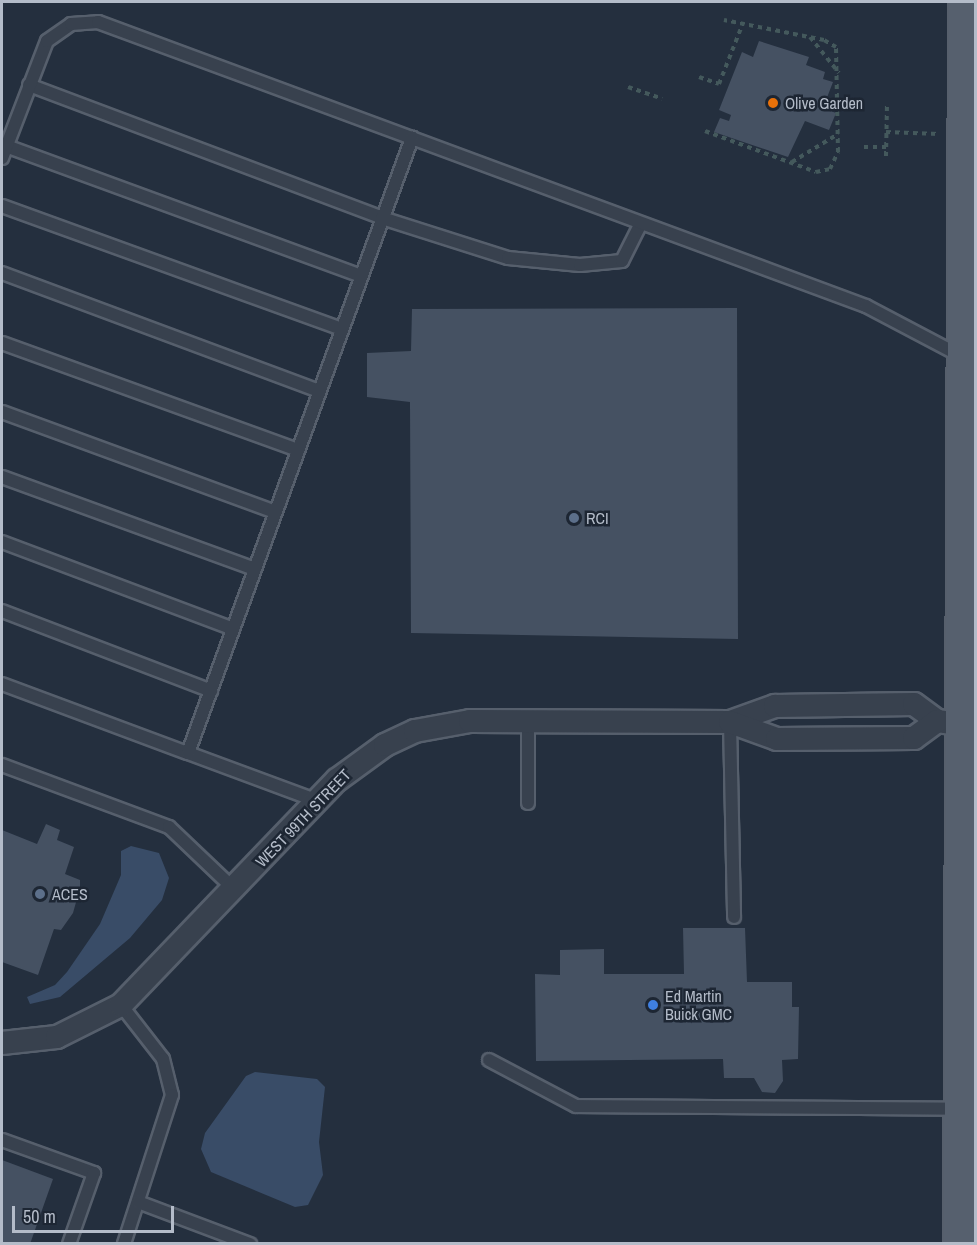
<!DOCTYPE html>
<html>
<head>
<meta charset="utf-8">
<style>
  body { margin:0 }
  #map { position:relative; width:977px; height:1245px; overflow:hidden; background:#242f3e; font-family:"Archivo Narrow",sans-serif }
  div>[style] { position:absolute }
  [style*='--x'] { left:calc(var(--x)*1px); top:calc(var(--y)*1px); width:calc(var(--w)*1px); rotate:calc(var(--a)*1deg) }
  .water>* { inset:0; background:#394c67 }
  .building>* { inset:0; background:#455162 }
  .path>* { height:4px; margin-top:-2px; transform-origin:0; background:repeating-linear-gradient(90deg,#44595c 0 4.5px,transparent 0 9px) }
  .roads { filter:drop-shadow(2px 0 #565f6c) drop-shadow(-2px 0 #565f6c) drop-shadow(0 2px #565f6c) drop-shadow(0 -2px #565f6c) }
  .service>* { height:12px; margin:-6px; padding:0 6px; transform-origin:6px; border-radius:6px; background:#38414e }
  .minor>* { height:22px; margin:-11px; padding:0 11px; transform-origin:11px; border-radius:11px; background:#38414e }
  .primary>* { height:33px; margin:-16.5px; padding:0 16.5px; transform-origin:16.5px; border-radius:16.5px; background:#56606e }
  .dots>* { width:16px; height:16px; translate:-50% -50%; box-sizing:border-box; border:3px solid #1d2633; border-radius:50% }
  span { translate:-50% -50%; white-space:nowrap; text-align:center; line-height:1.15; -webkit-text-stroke:5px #1d2633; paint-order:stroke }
  .poi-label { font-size:16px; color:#b4bcc9 }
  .left { translate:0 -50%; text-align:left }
  .street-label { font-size:16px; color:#b4bcc9 }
  .frame { position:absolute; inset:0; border:3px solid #b4bcc9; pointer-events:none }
  .scale { position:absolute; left:12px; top:1206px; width:162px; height:27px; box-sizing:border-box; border:3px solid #b4bcc9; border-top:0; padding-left:8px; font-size:18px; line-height:21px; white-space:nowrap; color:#b4bcc9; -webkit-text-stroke:4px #1d2633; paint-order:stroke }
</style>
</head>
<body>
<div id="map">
  <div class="water">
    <div style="clip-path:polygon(131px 846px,159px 853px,169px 878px,162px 900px,130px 938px,60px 997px,30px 1004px,27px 997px,55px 985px,67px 972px,100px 924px,121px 875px,121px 851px)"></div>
    <div style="clip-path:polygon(255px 1072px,317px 1079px,325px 1087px,319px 1142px,323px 1175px,308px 1205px,295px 1207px,211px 1172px,201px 1149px,205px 1133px,246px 1076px)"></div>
  </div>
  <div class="building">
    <div style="clip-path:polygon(759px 41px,809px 57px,806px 65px,825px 72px,823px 79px,833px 82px,823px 108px,836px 113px,829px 130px,805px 121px,788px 157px,714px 132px,720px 118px,729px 121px,731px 115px,719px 110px,742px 52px,753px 57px)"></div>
    <div style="clip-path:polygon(737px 308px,738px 639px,411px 633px,410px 402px,367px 397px,367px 353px,411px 351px,412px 309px)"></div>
    <div style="clip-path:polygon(46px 824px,60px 830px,57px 840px,74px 847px,65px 874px,80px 880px,80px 888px,73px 913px,61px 930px,54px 929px,38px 975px,2px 962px,2px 830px,37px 844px)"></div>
    <div style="clip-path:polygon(683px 928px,745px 928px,747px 982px,792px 982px,792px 1007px,799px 1007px,798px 1059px,782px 1060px,783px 1081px,775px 1093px,762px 1092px,754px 1078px,724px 1078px,723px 1059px,536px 1061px,535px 974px,560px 975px,560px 950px,604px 949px,604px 974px,684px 974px)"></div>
    <div style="clip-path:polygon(2px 1160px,53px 1179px,30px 1244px,2px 1244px)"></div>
  </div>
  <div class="path">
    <div style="--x:810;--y:37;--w:46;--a:51.1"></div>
    <div style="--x:699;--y:77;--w:21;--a:19"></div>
    <div style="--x:719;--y:84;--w:66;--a:-68.5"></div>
    <div style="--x:628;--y:87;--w:36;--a:19"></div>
    <div style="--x:705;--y:131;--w:118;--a:20.3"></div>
    <div style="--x:816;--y:172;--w:14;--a:-12"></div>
    <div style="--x:830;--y:169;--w:19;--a:-65"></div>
    <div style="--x:838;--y:152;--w:105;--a:-91.1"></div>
    <div style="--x:836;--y:47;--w:14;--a:-150"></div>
    <div style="--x:824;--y:40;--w:102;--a:-168.7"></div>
    <div style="--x:886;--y:132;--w:53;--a:2.2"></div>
    <div style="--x:864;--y:147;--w:22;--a:0"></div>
    <div style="--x:886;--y:156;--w:54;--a:-88.9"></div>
    <div style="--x:792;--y:162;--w:54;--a:-31.3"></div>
  </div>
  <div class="roads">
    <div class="service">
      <div style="--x:29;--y:85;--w:377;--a:20.6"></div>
      <div style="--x:382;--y:218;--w:132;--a:17.6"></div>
      <div style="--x:508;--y:258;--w:72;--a:5.6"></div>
      <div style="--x:580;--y:265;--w:42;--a:-5.4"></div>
      <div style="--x:622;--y:261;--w:42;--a:-63.4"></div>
      <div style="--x:6;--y:146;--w:378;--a:20.1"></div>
      <div style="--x:2;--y:158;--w:125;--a:-69"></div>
      <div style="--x:47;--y:41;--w:29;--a:-35"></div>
      <div style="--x:71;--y:24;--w:27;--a:-4"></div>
      <div style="--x:98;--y:22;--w:819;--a:20.29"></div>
      <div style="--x:866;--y:306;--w:105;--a:27.8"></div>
      <div style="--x:2;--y:206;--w:361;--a:19.9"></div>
      <div style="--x:2;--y:273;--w:338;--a:20.4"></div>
      <div style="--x:2;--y:343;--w:315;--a:19.9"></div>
      <div style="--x:2;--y:412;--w:291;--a:20.1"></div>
      <div style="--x:2;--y:477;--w:269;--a:20"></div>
      <div style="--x:2;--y:542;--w:247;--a:20.6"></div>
      <div style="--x:2;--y:611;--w:224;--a:20.9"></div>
      <div style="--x:2;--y:684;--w:198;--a:20.4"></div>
      <div style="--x:528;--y:720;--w:83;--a:90"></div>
      <div style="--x:730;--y:722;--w:195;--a:88.8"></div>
      <div style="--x:2;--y:765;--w:178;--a:20.4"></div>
      <div style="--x:169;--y:827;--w:90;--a:43.6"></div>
      <div style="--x:315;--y:800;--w:135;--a:-159.7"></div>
      <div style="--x:188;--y:753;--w:655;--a:-69.99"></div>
      <div style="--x:121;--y:1005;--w:68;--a:52.1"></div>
      <div style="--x:163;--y:1059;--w:37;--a:76"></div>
      <div style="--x:172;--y:1095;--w:157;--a:107.9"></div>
      <div style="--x:489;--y:1060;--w:98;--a:27.9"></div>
      <div style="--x:576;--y:1106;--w:383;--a:0.4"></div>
      <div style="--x:2;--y:1140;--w:98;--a:19.7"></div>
      <div style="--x:94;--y:1173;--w:75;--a:109.4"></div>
      <div style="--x:138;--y:1202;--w:120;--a:20.6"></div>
    </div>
    <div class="minor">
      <div style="--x:730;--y:722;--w:48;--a:-19.6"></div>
      <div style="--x:775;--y:706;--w:139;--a:-0.8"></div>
      <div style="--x:914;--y:704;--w:29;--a:36"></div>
      <div style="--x:937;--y:721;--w:14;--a:8"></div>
      <div style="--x:2;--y:1043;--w:55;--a:-6.2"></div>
      <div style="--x:57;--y:1037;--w:72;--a:-26.6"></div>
      <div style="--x:121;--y:1005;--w:312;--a:-46.2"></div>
      <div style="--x:337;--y:780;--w:59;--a:-36.1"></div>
      <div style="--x:385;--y:745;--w:33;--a:-25"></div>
      <div style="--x:415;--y:731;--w:56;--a:-10.3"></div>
      <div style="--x:470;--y:721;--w:260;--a:0.2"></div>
      <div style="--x:730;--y:722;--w:50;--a:19.9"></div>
      <div style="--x:777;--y:739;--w:137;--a:-0.4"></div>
      <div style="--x:914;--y:738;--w:29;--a:-36"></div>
    </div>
    <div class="primary">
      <div style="--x:960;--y:1244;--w:1242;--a:-89.77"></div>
    </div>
  </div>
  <div class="dots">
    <div style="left:773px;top:103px;background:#e8710a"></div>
    <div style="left:574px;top:518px;background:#5c6f8a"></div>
    <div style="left:40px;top:894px;background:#5c6f8a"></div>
    <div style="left:653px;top:1005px;background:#3f7fe0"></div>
  </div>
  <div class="poi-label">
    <span class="left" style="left:785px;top:103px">Olive Garden</span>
    <span class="left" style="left:586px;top:518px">RCI</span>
    <span class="left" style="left:52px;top:894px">ACES</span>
    <span class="left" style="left:665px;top:1005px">Ed Martin<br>Buick GMC</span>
  </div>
  <div class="street-label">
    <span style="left:303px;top:818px;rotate:-46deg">WEST 99TH STREET</span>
  </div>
  <div class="frame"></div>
  <div class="scale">50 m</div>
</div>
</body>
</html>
